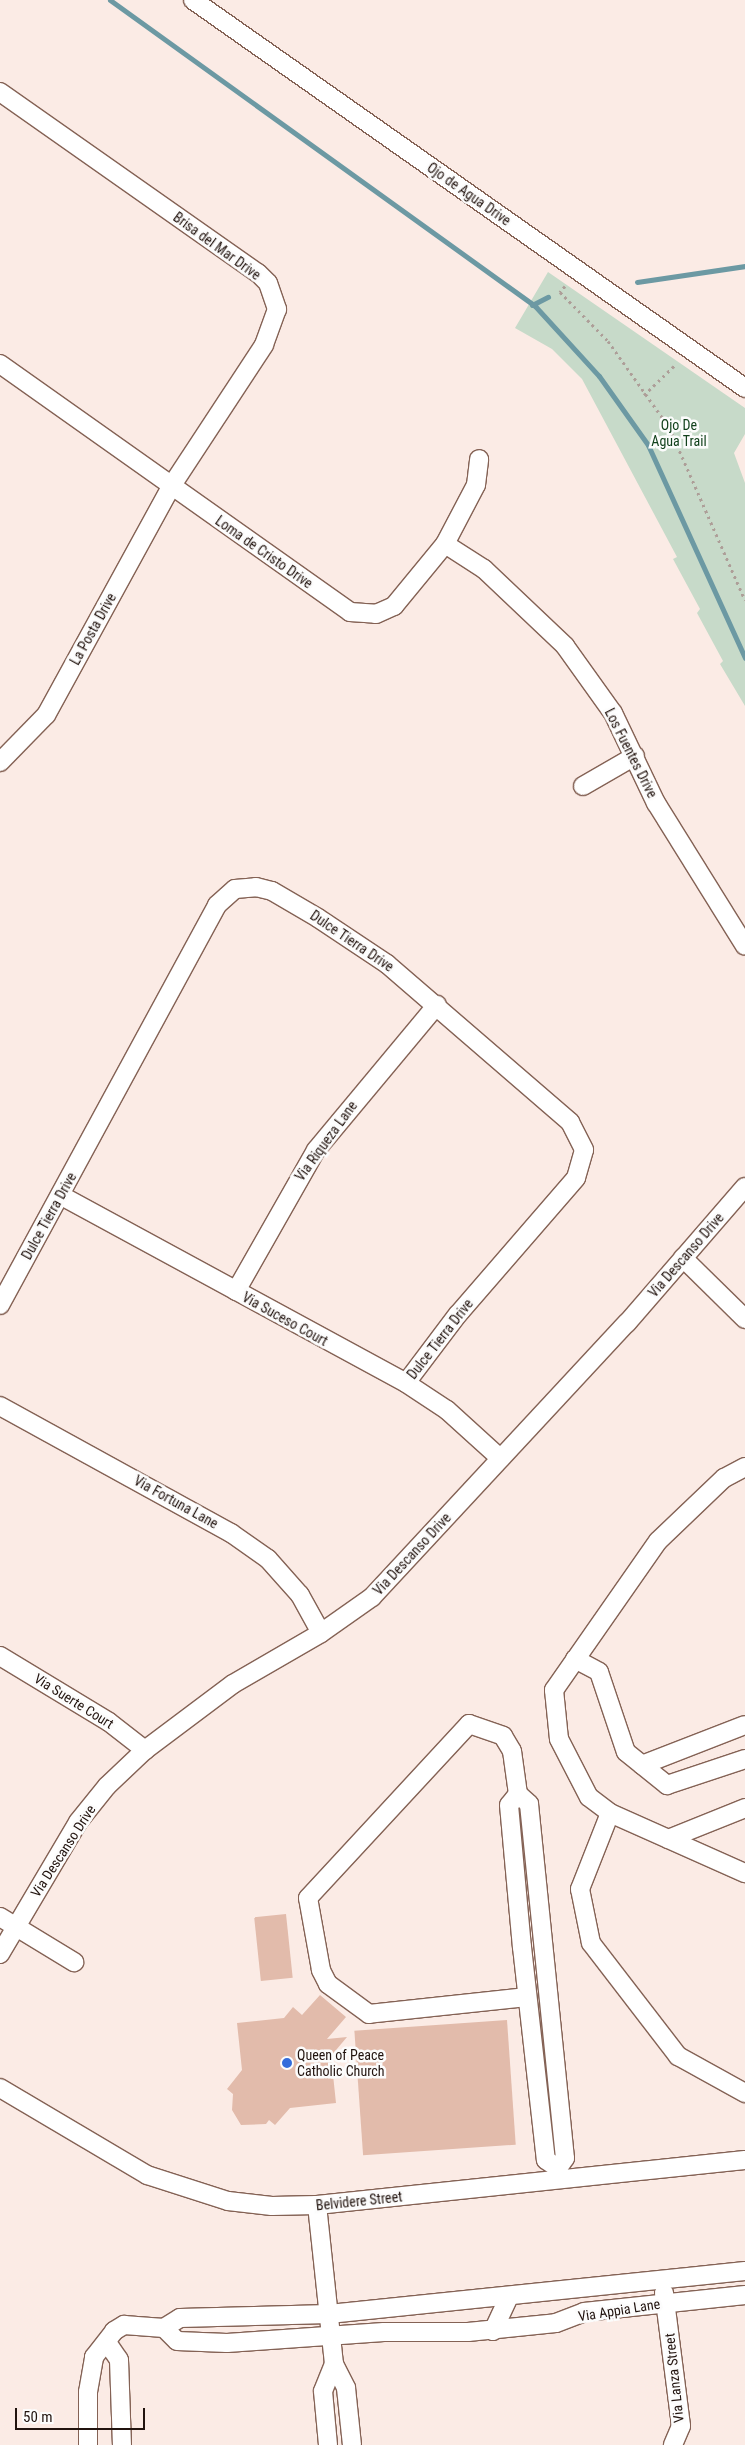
<!DOCTYPE html>
<html>
<head>
<meta charset="utf-8">
<style>
  body { margin:0 }
  #map { position:relative; width:745px; height:2445px; overflow:hidden; background:#fbebe5; font-family:"Roboto Condensed",sans-serif }
  div>[style] { position:absolute }
  [style*='--x'] { left:calc(var(--x)*1px); top:calc(var(--y)*1px); width:calc(var(--w)*1px); rotate:calc(var(--a)*1deg) }
  .green>* { inset:0; background:#c7dac9 }
  .stream>* { height:5px; margin:-2.5px; padding:0 2.5px; transform-origin:2.5px; border-radius:2.5px; background:#6c99a3 }
  .building>* { inset:0; background:#e2bbab; transform-origin:0 0 }
  .path>* { height:3px; margin-top:-1.5px; transform-origin:0; background:repeating-linear-gradient(90deg,#ad9e98 0 2.5px,transparent 0 6.5px) }
  .roads { filter:drop-shadow(1px 0 #846255) drop-shadow(-1px 0 #846255) drop-shadow(0 1px #846255) drop-shadow(0 -1px #846255) }
  .minor>* { height:18px; margin:-9px; padding:0 9px; transform-origin:9px; border-radius:9px; background:#fff }
  .dots>* { width:14px; height:14px; translate:-50% -50%; box-sizing:border-box; border:2px solid #fcfcfc; border-radius:50% }
  span { translate:-50% -50%; white-space:nowrap; text-align:center; line-height:1.15; -webkit-text-stroke:5px #fcfcfc; paint-order:stroke }
  .street-label { font-size:14px; color:#21130e }
  .park-label { font-size:14px; color:#12411c }
  .poi-label { font-size:14px; color:#21130e }
  .left { translate:0 -50%; text-align:left }
  .scale { position:absolute; left:15px; top:2408px; width:130px; height:22px; box-sizing:border-box; border:2px solid #21130e; border-top:0; padding-left:6px; font-size:15px; line-height:18px; white-space:nowrap; color:#21130e; -webkit-text-stroke:4px #fcfcfc; paint-order:stroke }
</style>
</head>
<body>
<div id="map">
  <div class="green">
    <div style="clip-path:polygon(548px 272px,745px 408px,745px 434px,734px 453px,745px 483px,745px 706px,720px 664px,723px 661px,697px 613px,700px 609px,673px 559px,677px 557px,582px 379px,552px 349px,515px 328px)"></div>
  </div>
  <div class="stream">
    <div style="--x:110;--y:0;--w:524;--a:35.75"></div>
    <div style="--x:535;--y:306;--w:95;--a:47.6"></div>
    <div style="--x:599;--y:376;--w:85;--a:54.6"></div>
    <div style="--x:648;--y:445;--w:234;--a:65.5"></div>
    <div style="--x:637;--y:282;--w:109;--a:-8.4"></div>
    <div style="--x:532;--y:305;--w:18;--a:-27"></div>
  </div>
  <div class="building">
    <div style="left:286px;top:1914px;width:64px;height:32px;rotate:84deg"></div>
    <div style="clip-path:polygon(320px 1995px,346px 2017px,327px 2039px,347px 2037px,331px 2056px,336px 2103px,290px 2108px,275px 2125px,269px 2120px,266px 2124px,241px 2125px,232px 2110px,233px 2094px,227px 2089px,242px 2070px,237px 2023px,284px 2018px,293px 2007px,302px 2015px)"></div>
    <div style="left:507px;top:2020px;width:125px;height:153px;rotate:86deg"></div>
  </div>
  <div class="path">
    <div style="--x:565;--y:286;--w:8;--a:130"></div>
    <div style="--x:560;--y:292;--w:69;--a:45.6"></div>
    <div style="--x:608;--y:341;--w:105;--a:54.7"></div>
    <div style="--x:669;--y:427;--w:189;--a:66.3"></div>
    <div style="--x:644;--y:395;--w:43;--a:-44.1"></div>
  </div>
  <div class="roads">
    <div class="minor">
      <div style="--x:193;--y:0;--w:675;--a:35.1"></div>
      <div style="--x:0;--y:92;--w:315;--a:35.1"></div>
      <div style="--x:258;--y:273;--w:14;--a:45"></div>
      <div style="--x:268;--y:283;--w:28;--a:71"></div>
      <div style="--x:277;--y:309;--w:38;--a:110"></div>
      <div style="--x:264;--y:345;--w:168;--a:123.3"></div>
      <div style="--x:172;--y:485;--w:262;--a:118.7"></div>
      <div style="--x:46;--y:715;--w:66;--a:134.4"></div>
      <div style="--x:0;--y:364;--w:429;--a:35.3"></div>
      <div style="--x:350;--y:612;--w:26;--a:4"></div>
      <div style="--x:376;--y:614;--w:20;--a:-24"></div>
      <div style="--x:394;--y:606;--w:80;--a:-50.6"></div>
      <div style="--x:445;--y:544;--w:67;--a:-62.3"></div>
      <div style="--x:476;--y:485;--w:26;--a:-83"></div>
      <div style="--x:445;--y:544;--w:46;--a:32.7"></div>
      <div style="--x:484;--y:569;--w:112;--a:43.5"></div>
      <div style="--x:565;--y:646;--w:82;--a:54.4"></div>
      <div style="--x:613;--y:713;--w:100;--a:64.5"></div>
      <div style="--x:656;--y:803;--w:168;--a:58.1"></div>
      <div style="--x:583;--y:786;--w:60;--a:-30"></div>
      <div style="--x:60;--y:1195;--w:394;--a:28.5"></div>
      <div style="--x:406;--y:1383;--w:49;--a:33.4"></div>
      <div style="--x:447;--y:1410;--w:72;--a:42.2"></div>
      <div style="--x:683;--y:1258;--w:87;--a:44.5"></div>
      <div style="--x:236;--y:1291;--w:162;--a:-60.4"></div>
      <div style="--x:316;--y:1150;--w:189;--a:-50.2"></div>
      <div style="--x:0;--y:1305;--w:455;--a:-61.5"></div>
      <div style="--x:217;--y:905;--w:24;--a:-42"></div>
      <div style="--x:235;--y:889;--w:21;--a:-5"></div>
      <div style="--x:256;--y:887;--w:16;--a:14"></div>
      <div style="--x:272;--y:891;--w:53;--a:30.4"></div>
      <div style="--x:318;--y:918;--w:83;--a:33.7"></div>
      <div style="--x:387;--y:964;--w:242;--a:40.8"></div>
      <div style="--x:570;--y:1122;--w:31;--a:63"></div>
      <div style="--x:584;--y:1150;--w:29;--a:106"></div>
      <div style="--x:576;--y:1178;--w:180;--a:130.9"></div>
      <div style="--x:458;--y:1314;--w:86;--a:127"></div>
      <div style="--x:0;--y:1406;--w:264;--a:28.8"></div>
      <div style="--x:231;--y:1533;--w:45;--a:35.1"></div>
      <div style="--x:268;--y:1559;--w:48;--a:48.4"></div>
      <div style="--x:300;--y:1595;--w:43;--a:61.1"></div>
      <div style="--x:745;--y:1467;--w:24;--a:152"></div>
      <div style="--x:724;--y:1478;--w:91;--a:136.3"></div>
      <div style="--x:658;--y:1541;--w:182;--a:124.9"></div>
      <div style="--x:554;--y:1690;--w:49;--a:84.2"></div>
      <div style="--x:559;--y:1739;--w:65;--a:62.7"></div>
      <div style="--x:589;--y:1797;--w:26;--a:37"></div>
      <div style="--x:610;--y:1813;--w:82;--a:111.5"></div>
      <div style="--x:580;--y:1889;--w:55;--a:78.5"></div>
      <div style="--x:591;--y:1943;--w:143;--a:52.4"></div>
      <div style="--x:678;--y:2056;--w:77;--a:28.9"></div>
      <div style="--x:0;--y:1656;--w:127;--a:31.2"></div>
      <div style="--x:109;--y:1722;--w:46;--a:37.9"></div>
      <div style="--x:575;--y:1659;--w:27;--a:28"></div>
      <div style="--x:599;--y:1672;--w:84;--a:71.4"></div>
      <div style="--x:626;--y:1752;--w:53;--a:38.8"></div>
      <div style="--x:667;--y:1785;--w:82;--a:-18.4"></div>
      <div style="--x:642;--y:1765;--w:110;--a:-21.2"></div>
      <div style="--x:518;--y:1794;--w:14;--a:129"></div>
      <div style="--x:509;--y:1805;--w:143;--a:84.8"></div>
      <div style="--x:522;--y:1947;--w:214;--a:83.6"></div>
      <div style="--x:546;--y:2160;--w:14;--a:34"></div>
      <div style="--x:558;--y:2168;--w:11;--a:80"></div>
      <div style="--x:610;--y:1813;--w:148;--a:24"></div>
      <div style="--x:668;--y:1839;--w:83;--a:-21.9"></div>
      <div style="--x:0;--y:1917;--w:87;--a:31.3"></div>
      <div style="--x:0;--y:1954;--w:153;--a:-59.4"></div>
      <div style="--x:78;--y:1822;--w:46;--a:-51.1"></div>
      <div style="--x:107;--y:1786;--w:52;--a:-43.5"></div>
      <div style="--x:145;--y:1750;--w:110;--a:-36.9"></div>
      <div style="--x:233;--y:1684;--w:102;--a:-30.1"></div>
      <div style="--x:321;--y:1633;--w:62;--a:-35.2"></div>
      <div style="--x:372;--y:1597;--w:374;--a:-47.1"></div>
      <div style="--x:627;--y:1323;--w:180;--a:-49.1"></div>
      <div style="--x:527;--y:1997;--w:159;--a:173.9"></div>
      <div style="--x:369;--y:2014;--w:51;--a:-143.8"></div>
      <div style="--x:328;--y:1984;--w:16;--a:-117"></div>
      <div style="--x:321;--y:1970;--w:73;--a:-100.2"></div>
      <div style="--x:308;--y:1898;--w:237;--a:-47.2"></div>
      <div style="--x:469;--y:1724;--w:36;--a:19"></div>
      <div style="--x:503;--y:1736;--w:17;--a:59"></div>
      <div style="--x:512;--y:1751;--w:43;--a:82.1"></div>
      <div style="--x:518;--y:1794;--w:15;--a:42"></div>
      <div style="--x:529;--y:1804;--w:356;--a:84.2"></div>
      <div style="--x:565;--y:2158;--w:12;--a:125"></div>
      <div style="--x:0;--y:2088;--w:171;--a:30.6"></div>
      <div style="--x:147;--y:2175;--w:85;--a:17.8"></div>
      <div style="--x:228;--y:2201;--w:44;--a:6.5"></div>
      <div style="--x:272;--y:2206;--w:45;--a:-1.3"></div>
      <div style="--x:317;--y:2205;--w:430;--a:-6"></div>
      <div style="--x:317;--y:2205;--w:160;--a:83.9"></div>
      <div style="--x:334;--y:2364;--w:27;--a:63"></div>
      <div style="--x:346;--y:2388;--w:57;--a:84"></div>
      <div style="--x:664;--y:2293;--w:134;--a:82.7"></div>
      <div style="--x:681;--y:2426;--w:21;--a:113"></div>
      <div style="--x:164;--y:2328;--w:18;--a:45"></div>
      <div style="--x:177;--y:2341;--w:50;--a:2.3"></div>
      <div style="--x:227;--y:2343;--w:157;--a:-4"></div>
      <div style="--x:384;--y:2332;--w:84;--a:0"></div>
      <div style="--x:468;--y:2332;--w:88;--a:-5.8"></div>
      <div style="--x:556;--y:2323;--w:30;--a:-21"></div>
      <div style="--x:584;--y:2312;--w:162;--a:-6"></div>
      <div style="--x:493;--y:2331;--w:38;--a:-65"></div>
      <div style="--x:108;--y:2344;--w:19;--a:55"></div>
      <div style="--x:119;--y:2360;--w:85;--a:88"></div>
      <div style="--x:88;--y:2445;--w:53;--a:-90"></div>
      <div style="--x:88;--y:2392;--w:36;--a:-80"></div>
      <div style="--x:94;--y:2357;--w:33;--a:-52"></div>
      <div style="--x:114;--y:2331;--w:12;--a:-31"></div>
      <div style="--x:124;--y:2325;--w:40;--a:4.3"></div>
      <div style="--x:164;--y:2328;--w:19;--a:-32"></div>
      <div style="--x:180;--y:2318;--w:149;--a:-1.5"></div>
      <div style="--x:329;--y:2314;--w:418;--a:-5.9"></div>
      <div style="--x:328;--y:2445;--w:54;--a:-95.3"></div>
      <div style="--x:323;--y:2391;--w:29;--a:-68"></div>
    </div>
  </div>
  <div class="dots">
    <div style="left:287px;top:2063px;background:#336cdb"></div>
  </div>
  <div class="street-label">
    <span style="left:469px;top:194px;rotate:35deg">Ojo de Agua Drive</span>
    <span style="left:217px;top:246px;rotate:36deg">Brisa del Mar Drive</span>
    <span style="left:264px;top:552px;rotate:35deg">Loma de Cristo Drive</span>
    <span style="left:93px;top:629px;rotate:-61deg">La Posta Drive</span>
    <span style="left:631px;top:753px;rotate:63deg">Los Fuentes Drive</span>
    <span style="left:352px;top:941px;rotate:34deg">Dulce Tierra Drive</span>
    <span style="left:326px;top:1141px;rotate:-54deg">Via Riqueza Lane</span>
    <span style="left:49px;top:1216px;rotate:-61deg">Dulce Tierra Drive</span>
    <span style="left:686px;top:1255px;rotate:-49deg">Via Descanso Drive</span>
    <span style="left:285px;top:1319px;rotate:29deg">Via Suceso Court</span>
    <span style="left:440px;top:1339px;rotate:-52deg">Dulce Tierra Drive</span>
    <span style="left:176px;top:1502px;rotate:29deg">Via Fortuna Lane</span>
    <span style="left:412px;top:1554px;rotate:-47deg">Via Descanso Drive</span>
    <span style="left:74px;top:1701px;rotate:32deg">Via Suerte Court</span>
    <span style="left:63px;top:1851px;rotate:-57deg">Via Descanso Drive</span>
    <span style="left:359px;top:2201px;rotate:-6deg">Belvidere Street</span>
    <span style="left:619px;top:2310px;rotate:-9deg">Via Appia Lane</span>
    <span style="left:674px;top:2378px;rotate:-96deg">Via Lanza Street</span>
  </div>
  <div class="park-label">
    <span style="left:679px;top:433px">Ojo De<br>Agua Trail</span>
  </div>
  <div class="poi-label">
    <span class="left" style="left:297px;top:2063px">Queen of Peace<br>Catholic Church</span>
  </div>
  <div class="scale">50 m</div>
</div>
</body>
</html>
